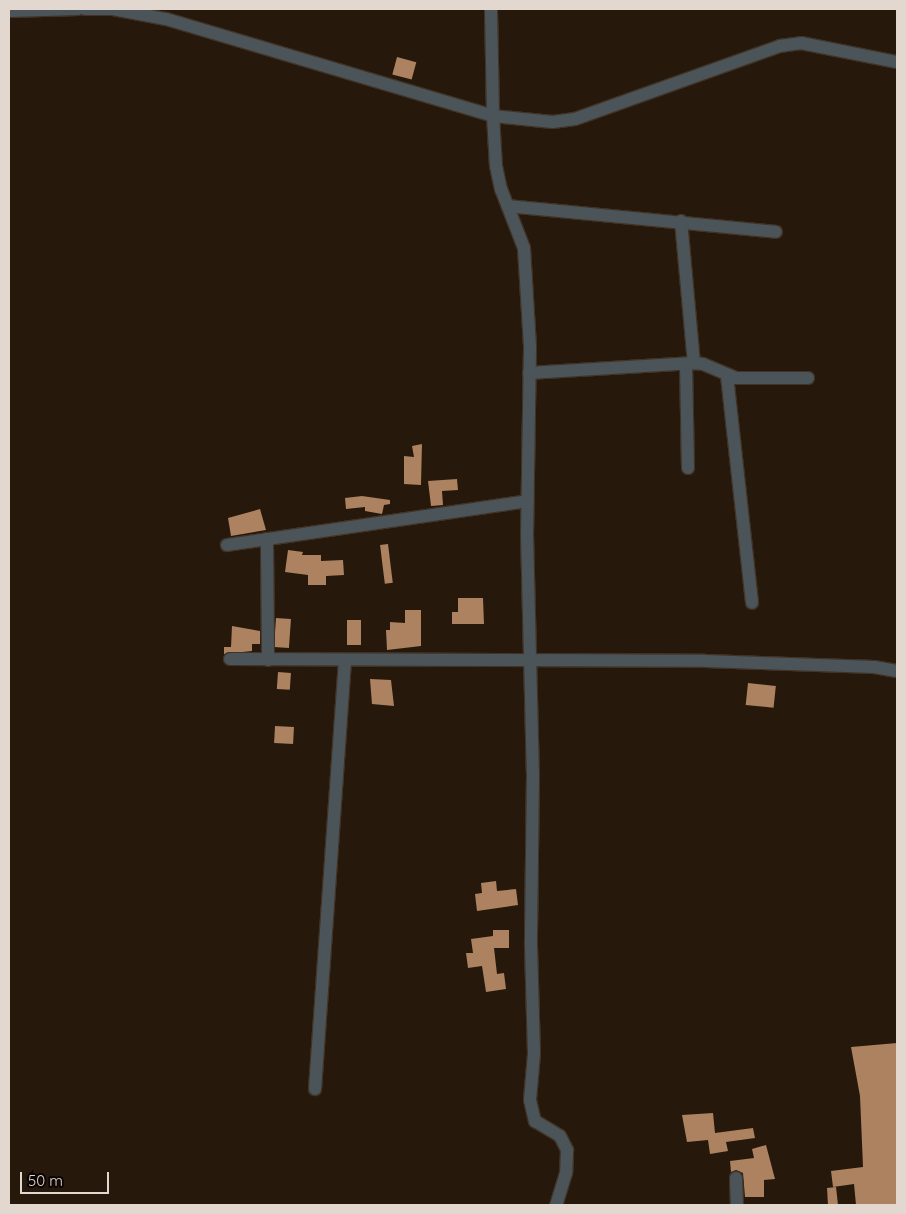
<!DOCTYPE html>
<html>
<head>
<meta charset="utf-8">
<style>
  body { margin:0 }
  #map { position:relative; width:906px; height:1214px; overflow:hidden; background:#27180c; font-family:Quicksand,sans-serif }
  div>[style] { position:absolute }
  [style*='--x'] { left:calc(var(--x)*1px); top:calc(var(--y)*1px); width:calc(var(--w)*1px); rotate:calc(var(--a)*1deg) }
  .building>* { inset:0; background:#ac8261; transform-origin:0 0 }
  .roads { filter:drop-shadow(1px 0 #413327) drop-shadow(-1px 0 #413327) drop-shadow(0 1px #413327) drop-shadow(0 -1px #413327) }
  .minor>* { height:12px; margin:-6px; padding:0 6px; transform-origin:6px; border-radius:6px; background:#4b5559 }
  span { translate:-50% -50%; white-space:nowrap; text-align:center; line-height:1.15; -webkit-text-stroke:5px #0b0503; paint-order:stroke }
  .frame { position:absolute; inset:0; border:10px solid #e3d8d0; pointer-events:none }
  .scale { position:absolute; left:20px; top:1172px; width:89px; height:22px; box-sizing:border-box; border:2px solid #e3d8d0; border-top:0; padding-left:6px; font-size:15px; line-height:18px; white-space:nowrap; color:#e3d8d0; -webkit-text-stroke:4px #0b0503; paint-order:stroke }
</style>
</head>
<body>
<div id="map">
  <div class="building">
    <div style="left:397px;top:57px;width:20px;height:18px;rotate:15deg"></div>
    <div style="clip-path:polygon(422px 444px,421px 485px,404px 484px,404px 456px,414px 457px,412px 446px)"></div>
    <div style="clip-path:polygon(457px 479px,458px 490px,442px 491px,443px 505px,431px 506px,428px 481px)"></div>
    <div style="clip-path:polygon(362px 496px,390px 500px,390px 504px,384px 505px,382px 514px,365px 511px,365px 507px,346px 509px,345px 498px)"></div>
    <div style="clip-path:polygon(260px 509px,266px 530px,231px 536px,228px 518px)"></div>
    <div style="left:388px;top:544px;width:39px;height:8px;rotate:83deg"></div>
    <div style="clip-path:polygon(288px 550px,303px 552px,302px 555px,321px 555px,321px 561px,343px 560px,344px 575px,326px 576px,326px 585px,308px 585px,308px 575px,285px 572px)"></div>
    <div style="clip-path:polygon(458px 598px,483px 598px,484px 624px,452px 624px,452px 612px,458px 612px)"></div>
    <div style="clip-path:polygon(405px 610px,421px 610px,421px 646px,387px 650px,386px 630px,390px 630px,390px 622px,405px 623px)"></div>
    <div style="left:276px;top:618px;width:15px;height:29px;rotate:4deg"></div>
    <div style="left:347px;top:620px;width:14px;height:25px"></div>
    <div style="clip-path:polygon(232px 626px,260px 631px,260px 644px,252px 644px,252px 651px,224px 654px,224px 647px,231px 647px)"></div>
    <div style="left:278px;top:672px;width:13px;height:17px;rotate:4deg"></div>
    <div style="clip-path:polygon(370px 679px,391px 680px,394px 706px,372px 704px)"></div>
    <div style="left:748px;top:683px;width:28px;height:22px;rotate:6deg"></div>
    <div style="left:275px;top:726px;width:19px;height:17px;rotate:3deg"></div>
    <div style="clip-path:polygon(496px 881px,497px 891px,516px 889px,518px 905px,477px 911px,475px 894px,482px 893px,481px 883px)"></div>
    <div style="clip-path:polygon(493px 930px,509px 930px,509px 948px,494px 948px,497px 974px,504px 973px,506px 989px,486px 992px,482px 966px,468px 968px,466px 953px,473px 953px,471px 939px,493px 936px)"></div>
    <div style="clip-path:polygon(897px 1043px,897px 1205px,856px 1205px,854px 1184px,833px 1187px,831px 1171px,863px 1167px,860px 1096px,851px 1047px)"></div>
    <div style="clip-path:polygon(713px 1113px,715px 1133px,753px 1128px,755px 1138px,726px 1142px,728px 1151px,710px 1154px,708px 1140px,687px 1142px,682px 1115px)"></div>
    <div style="clip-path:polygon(766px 1145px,775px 1179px,764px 1180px,764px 1197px,745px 1197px,743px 1173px,736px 1170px,731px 1172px,730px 1161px,754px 1158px,752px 1149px)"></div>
    <div style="clip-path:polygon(836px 1187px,838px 1205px,828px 1205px,827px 1188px)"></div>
  </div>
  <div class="roads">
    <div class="minor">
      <div style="--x:85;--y:9;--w:28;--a:0"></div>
      <div style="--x:113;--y:9;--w:54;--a:10.7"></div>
      <div style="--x:166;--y:19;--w:341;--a:16.5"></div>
      <div style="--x:493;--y:116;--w:50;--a:86.6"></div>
      <div style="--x:496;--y:166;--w:24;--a:78"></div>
      <div style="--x:501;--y:189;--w:63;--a:68.7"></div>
      <div style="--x:524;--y:248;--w:99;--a:86.5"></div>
      <div style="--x:530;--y:347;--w:186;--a:90.9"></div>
      <div style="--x:527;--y:533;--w:240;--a:88.6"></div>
      <div style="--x:533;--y:773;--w:173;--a:90.7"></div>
      <div style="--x:531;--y:946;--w:108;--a:88.4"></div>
      <div style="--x:534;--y:1054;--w:46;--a:95"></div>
      <div style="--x:530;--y:1100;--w:22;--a:77"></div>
      <div style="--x:535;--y:1121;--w:29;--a:31"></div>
      <div style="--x:560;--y:1136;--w:16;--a:63"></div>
      <div style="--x:567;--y:1150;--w:23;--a:92"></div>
      <div style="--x:566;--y:1173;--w:34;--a:107"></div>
      <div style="--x:491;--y:9;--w:107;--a:88.9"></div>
      <div style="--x:493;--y:116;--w:60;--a:5.7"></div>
      <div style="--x:553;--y:122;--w:22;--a:-8"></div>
      <div style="--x:575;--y:119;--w:218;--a:-19.6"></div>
      <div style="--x:780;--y:46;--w:21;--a:-8"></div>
      <div style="--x:801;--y:43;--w:98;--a:11.2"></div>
      <div style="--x:9;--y:11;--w:69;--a:-1.7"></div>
      <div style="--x:508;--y:206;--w:269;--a:5.5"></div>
      <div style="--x:681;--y:221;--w:143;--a:84.8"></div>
      <div style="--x:686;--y:364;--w:104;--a:88.9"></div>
      <div style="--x:529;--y:373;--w:165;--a:-3.5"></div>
      <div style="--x:694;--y:363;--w:9;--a:6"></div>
      <div style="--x:703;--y:364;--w:36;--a:23"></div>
      <div style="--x:736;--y:378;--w:72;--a:0"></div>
      <div style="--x:727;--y:376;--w:228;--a:83.7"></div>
      <div style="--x:267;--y:539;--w:121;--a:89.5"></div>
      <div style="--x:227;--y:545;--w:303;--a:-8.3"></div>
      <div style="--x:230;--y:659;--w:475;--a:0.2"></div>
      <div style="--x:705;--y:661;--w:169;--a:2"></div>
      <div style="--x:874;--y:667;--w:23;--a:10"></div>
      <div style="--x:315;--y:1089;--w:429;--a:-86"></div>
      <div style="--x:736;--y:1178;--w:27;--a:88"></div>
    </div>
  </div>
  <div class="frame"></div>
  <div class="scale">50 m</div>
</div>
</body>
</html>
